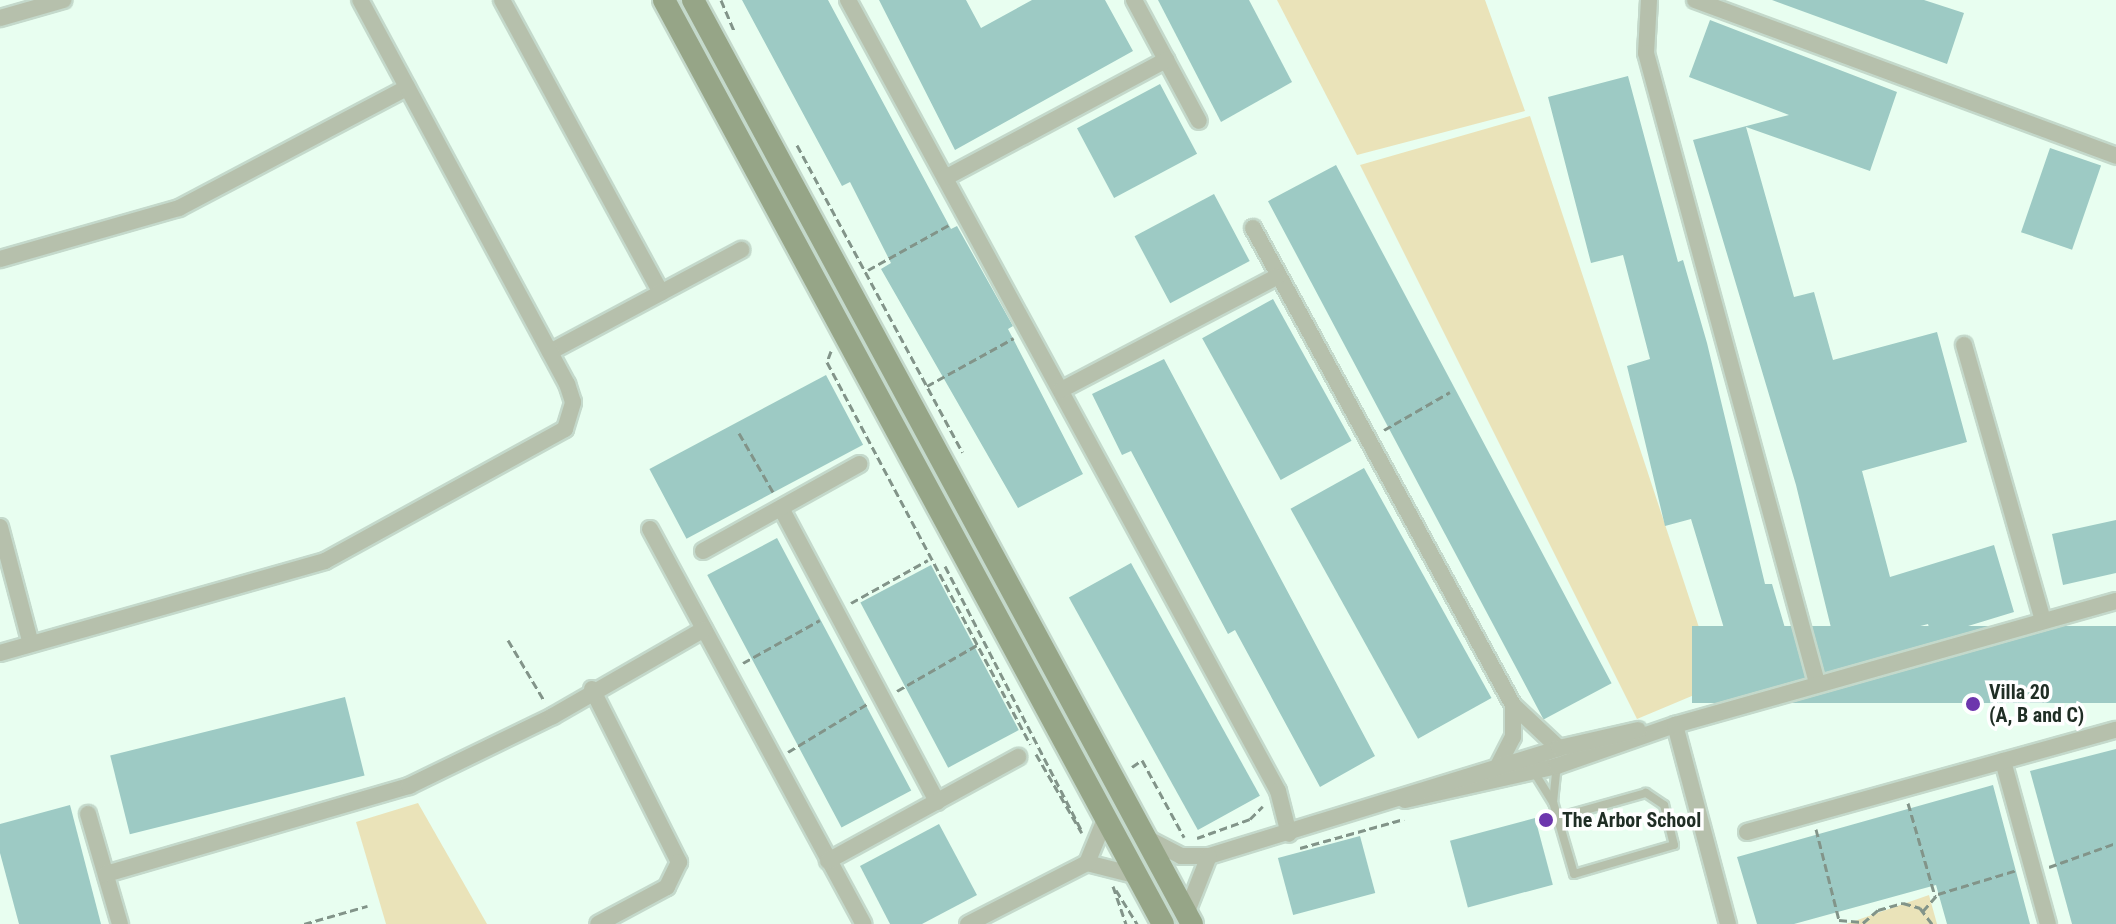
<!DOCTYPE html>
<html>
<head>
<meta charset="utf-8">
<style>
  body { margin:0 }
  #map { position:relative; width:2116px; height:924px; overflow:hidden; background:#e8fef0; font-family:"Roboto Condensed",sans-serif }
  div>[style] { position:absolute }
  [style*='--x'] { left:calc(var(--x)*1px); top:calc(var(--y)*1px); width:calc(var(--w)*1px); rotate:calc(var(--a)*1deg) }
  .green>* { inset:0; background:#eae3b9 }
  .building>* { inset:0; background:#9dcac4; transform-origin:0 0 }
  .path>* { height:3px; margin-top:-1.5px; transform-origin:0; background:repeating-linear-gradient(90deg,#829489 0 8px,transparent 0 12px) }
  .roads { filter:drop-shadow(2px 0 #c4d9cb) drop-shadow(-2px 0 #c4d9cb) drop-shadow(0 2px #c4d9cb) drop-shadow(0 -2px #c4d9cb) }
  .lane>* { height:8px; margin:-4px; padding:0 4px; transform-origin:4px; border-radius:4px; background:#b6c0ac }
  .street>* { height:16px; margin:-8px; padding:0 8px; transform-origin:8px; border-radius:8px; background:#b6c0ac }
  .secondary>* { height:22px; margin:-11px; padding:0 11px; transform-origin:11px; border-radius:11px; background:#96a587 }
  .dots>* { width:22px; height:22px; translate:-50% -50%; box-sizing:border-box; border:4px solid #fff; border-radius:50% }
  span { translate:-50% -50%; white-space:nowrap; text-align:center; line-height:1.15; -webkit-text-stroke:7px #fff; paint-order:stroke }
  .poi-label { font-size:20px; color:#202e25; font-weight:700 }
  .left { translate:0 -50%; text-align:left }
</style>
</head>
<body>
<div id="map">
  <div class="green">
    <div style="clip-path:polygon(1277px 0,1485px 0,1525px 111px,1357px 155px)"></div>
    <div style="clip-path:polygon(1530px 116px,1718px 685px,1637px 719px,1360px 165px)"></div>
    <div style="clip-path:polygon(418px 803px,487px 924px,386px 924px,356px 822px)"></div>
    <div style="clip-path:polygon(1929px 895px,1937px 924px,1846px 924px)"></div>
  </div>
  <div class="building">
    <div style="clip-path:polygon(742px 0,828px 0,951px 229px,957px 226px,1013px 326px,1008px 329px,1083px 474px,1018px 508px,881px 269px,891px 263px,850px 182px,842px 186px)"></div>
    <div style="clip-path:polygon(879px 0,966px 0,981px 28px,1032px 0,1105px 0,1133px 51px,955px 150px)"></div>
    <div style="clip-path:polygon(1158px 0,1249px 0,1292px 82px,1221px 122px)"></div>
    <div style="clip-path:polygon(1772px 0,1924px 0,1964px 13px,1947px 64px)"></div>
    <div style="clip-path:polygon(1710px 20px,1897px 92px,1870px 171px,1746px 127px,1794px 297px,1814px 292px,1833px 360px,1937px 332px,1967px 442px,1862px 471px,1890px 577px,1994px 545px,2014px 612px,1932px 637px,1928px 624px,1836px 648px,1796px 485px,1693px 140px,1789px 115px,1689px 77px)"></div>
    <div style="clip-path:polygon(1628px 76px,1678px 262px,1683px 260px,1707px 343px,1765px 584px,1772px 584px,1795px 662px,1739px 678px,1691px 519px,1665px 526px,1627px 366px,1650px 359px,1623px 255px,1591px 263px,1548px 97px)"></div>
    <div style="left:1160px;top:84px;width:79px;height:94px;rotate:62deg"></div>
    <div style="left:2050px;top:148px;width:54px;height:89px;rotate:19deg"></div>
    <div style="left:1336px;top:165px;width:587px;height:77px;rotate:62deg"></div>
    <div style="left:1214px;top:194px;width:76px;height:90px;rotate:62deg"></div>
    <div style="left:1273px;top:299px;width:162px;height:81px;rotate:61deg"></div>
    <div style="clip-path:polygon(1164px 359px,1375px 756px,1320px 787px,1235px 630px,1228px 634px,1131px 451px,1122px 455px,1092px 394px)"></div>
    <div style="left:826px;top:375px;width:79px;height:200px;rotate:62deg"></div>
    <div style="left:1364px;top:468px;width:263px;height:84px;rotate:61deg"></div>
    <div style="clip-path:polygon(2116px 520px,2116px 573px,2063px 585px,2052px 534px)"></div>
    <div style="left:777px;top:538px;width:286px;height:79px;rotate:62deg"></div>
    <div style="left:1131px;top:563px;width:266px;height:71px;rotate:61deg"></div>
    <div style="left:931px;top:565px;width:187px;height:80px;rotate:62deg"></div>
    <div style="left:2116px;top:626px;width:77px;height:424px;rotate:90deg"></div>
    <div style="left:345px;top:697px;width:81px;height:242px;rotate:76deg"></div>
    <div style="clip-path:polygon(2116px 749px,2116px 924px,2072px 924px,2030px 771px)"></div>
    <div style="clip-path:polygon(1993px 785px,2030px 924px,1947px 924px,1936px 885px,1794px 924px,1757px 924px,1737px 857px)"></div>
    <div style="clip-path:polygon(70px 805px,101px 924px,19px 924px,0 853px,0 824px)"></div>
    <div style="left:1535px;top:818px;width:69px;height:88px;rotate:75deg"></div>
    <div style="clip-path:polygon(939px 824px,977px 895px,922px 924px,890px 924px,860px 866px)"></div>
    <div style="left:1360px;top:836px;width:59px;height:85px;rotate:75deg"></div>
  </div>
  <div class="path">
    <div style="--x:721;--y:0;--w:33;--a:67"></div>
    <div style="--x:797;--y:145;--w:349;--a:61.7"></div>
    <div style="--x:868;--y:270;--w:93;--a:-29.1"></div>
    <div style="--x:831;--y:351;--w:12;--a:110"></div>
    <div style="--x:827;--y:362;--w:433;--a:62"></div>
    <div style="--x:927;--y:386;--w:99;--a:-28.9"></div>
    <div style="--x:1384;--y:430;--w:76;--a:-29.9"></div>
    <div style="--x:739;--y:433;--w:68;--a:60"></div>
    <div style="--x:945;--y:566;--w:296;--a:62.7"></div>
    <div style="--x:851;--y:603;--w:88;--a:-29.2"></div>
    <div style="--x:508;--y:640;--w:72;--a:59.2"></div>
    <div style="--x:743;--y:663;--w:88;--a:-29.2"></div>
    <div style="--x:897;--y:691;--w:92;--a:-29.9"></div>
    <div style="--x:788;--y:752;--w:92;--a:-31.3"></div>
    <div style="--x:1036;--y:754;--w:91;--a:59.8"></div>
    <div style="--x:1132;--y:767;--w:12;--a:-35"></div>
    <div style="--x:1142;--y:760;--w:88;--a:61.4"></div>
    <div style="--x:1908;--y:803;--w:97;--a:73.8"></div>
    <div style="--x:1816;--y:829;--w:94;--a:75.8"></div>
    <div style="--x:1839;--y:920;--w:25;--a:5"></div>
    <div style="--x:1197;--y:838;--w:56;--a:-19.7"></div>
    <div style="--x:1250;--y:819;--w:18;--a:-45"></div>
    <div style="--x:1300;--y:848;--w:108;--a:-15.6"></div>
    <div style="--x:2049;--y:867;--w:71;--a:-19.7"></div>
    <div style="--x:1113;--y:886;--w:40;--a:71.1"></div>
    <div style="--x:1116;--y:890;--w:40;--a:58"></div>
    <div style="--x:1923;--y:911;--w:23;--a:-49"></div>
    <div style="--x:1938;--y:894;--w:83;--a:-16.9"></div>
    <div style="--x:1863;--y:923;--w:20;--a:-41"></div>
    <div style="--x:1878;--y:910;--w:26;--a:-16"></div>
    <div style="--x:1903;--y:903;--w:18;--a:16"></div>
    <div style="--x:1920;--y:908;--w:20;--a:53"></div>
    <div style="--x:304;--y:924;--w:66;--a:-15.9"></div>
  </div>
  <div class="roads">
    <div class="lane">
      <div style="--x:1534;--y:772;--w:36;--a:58"></div>
      <div style="--x:1553;--y:802;--w:75;--a:73.7"></div>
      <div style="--x:1574;--y:874;--w:104;--a:-16.2"></div>
      <div style="--x:1674;--y:845;--w:41;--a:-104"></div>
      <div style="--x:1664;--y:805;--w:22;--a:-146"></div>
      <div style="--x:1646;--y:793;--w:92;--a:164.3"></div>
      <div style="--x:1553;--y:802;--w:36;--a:-84"></div>
    </div>
    <div class="street">
      <div style="--x:502;--y:0;--w:333;--a:61.5"></div>
      <div style="--x:848;--y:0;--w:900;--a:61.47"></div>
      <div style="--x:1278;--y:791;--w:44;--a:75.7"></div>
      <div style="--x:1134;--y:0;--w:137;--a:61.8"></div>
      <div style="--x:1649;--y:0;--w:53;--a:93.2"></div>
      <div style="--x:1646;--y:53;--w:653;--a:74.81"></div>
      <div style="--x:1695;--y:0;--w:449;--a:20.3"></div>
      <div style="--x:0;--y:18;--w:66;--a:-15.9"></div>
      <div style="--x:945;--y:178;--w:251;--a:-28.1"></div>
      <div style="--x:1253;--y:228;--w:543;--a:61.41"></div>
      <div style="--x:1513;--y:705;--w:63;--a:43.1"></div>
      <div style="--x:0;--y:259;--w:186;--a:-15.9"></div>
      <div style="--x:179;--y:208;--w:258;--a:-27.8"></div>
      <div style="--x:1964;--y:345;--w:287;--a:74"></div>
      <div style="--x:550;--y:352;--w:217;--a:-28.1"></div>
      <div style="--x:1061;--y:390;--w:243;--a:-27.7"></div>
      <div style="--x:781;--y:508;--w:333;--a:62"></div>
      <div style="--x:0;--y:527;--w:121;--a:75.2"></div>
      <div style="--x:650;--y:529;--w:449;--a:61.6"></div>
      <div style="--x:703;--y:551;--w:179;--a:-29.1"></div>
      <div style="--x:0;--y:653;--w:338;--a:-15.8"></div>
      <div style="--x:325;--y:561;--w:274;--a:-28.8"></div>
      <div style="--x:565;--y:429;--w:28;--a:-73"></div>
      <div style="--x:573;--y:402;--w:19;--a:-108"></div>
      <div style="--x:567;--y:384;--w:436;--a:-118.3"></div>
      <div style="--x:592;--y:689;--w:194;--a:63.3"></div>
      <div style="--x:679;--y:862;--w:28;--a:116"></div>
      <div style="--x:667;--y:887;--w:78;--a:151.8"></div>
      <div style="--x:1675;--y:725;--w:206;--a:75.1"></div>
      <div style="--x:2003;--y:761;--w:169;--a:74.6"></div>
      <div style="--x:1498;--y:766;--w:33;--a:-63"></div>
      <div style="--x:1513;--y:737;--w:30;--a:-90"></div>
      <div style="--x:1405;--y:800;--w:156;--a:-12.6"></div>
      <div style="--x:1557;--y:766;--w:125;--a:-19.2"></div>
      <div style="--x:1675;--y:725;--w:458;--a:-15.7"></div>
      <div style="--x:88;--y:814;--w:115;--a:73.8"></div>
      <div style="--x:1747;--y:832;--w:383;--a:-15.5"></div>
      <div style="--x:1148;--y:839;--w:37;--a:27"></div>
      <div style="--x:1181;--y:856;--w:28;--a:0"></div>
      <div style="--x:1209;--y:856;--w:366;--a:-17.1"></div>
      <div style="--x:1559;--y:748;--w:81;--a:-12.8"></div>
      <div style="--x:828;--y:861;--w:217;--a:-28.7"></div>
      <div style="--x:1087;--y:863;--w:53;--a:14.3"></div>
      <div style="--x:106;--y:874;--w:316;--a:-16.2"></div>
      <div style="--x:409;--y:786;--w:160;--a:-25.9"></div>
      <div style="--x:553;--y:716;--w:174;--a:-29.9"></div>
      <div style="--x:1186;--y:914;--w:62;--a:-68.4"></div>
      <div style="--x:968;--y:924;--w:134;--a:-27.1"></div>
      <div style="--x:1087;--y:863;--w:50;--a:-67.6"></div>
    </div>
    <div class="secondary">
      <div style="--x:664;--y:0;--w:1050;--a:61.63"></div>
      <div style="--x:693;--y:0;--w:1050;--a:61.63"></div>
    </div>
  </div>
  <div class="dots">
    <div style="left:1973px;top:704px;background:#6d36ad"></div>
    <div style="left:1546px;top:820px;background:#6d36ad"></div>
  </div>
  <div class="poi-label">
    <span class="left" style="left:1989px;top:704px">Villa 20<br>(A, B and C)</span>
    <span class="left" style="left:1562px;top:820px">The Arbor School</span>
  </div>
</div>
</body>
</html>
